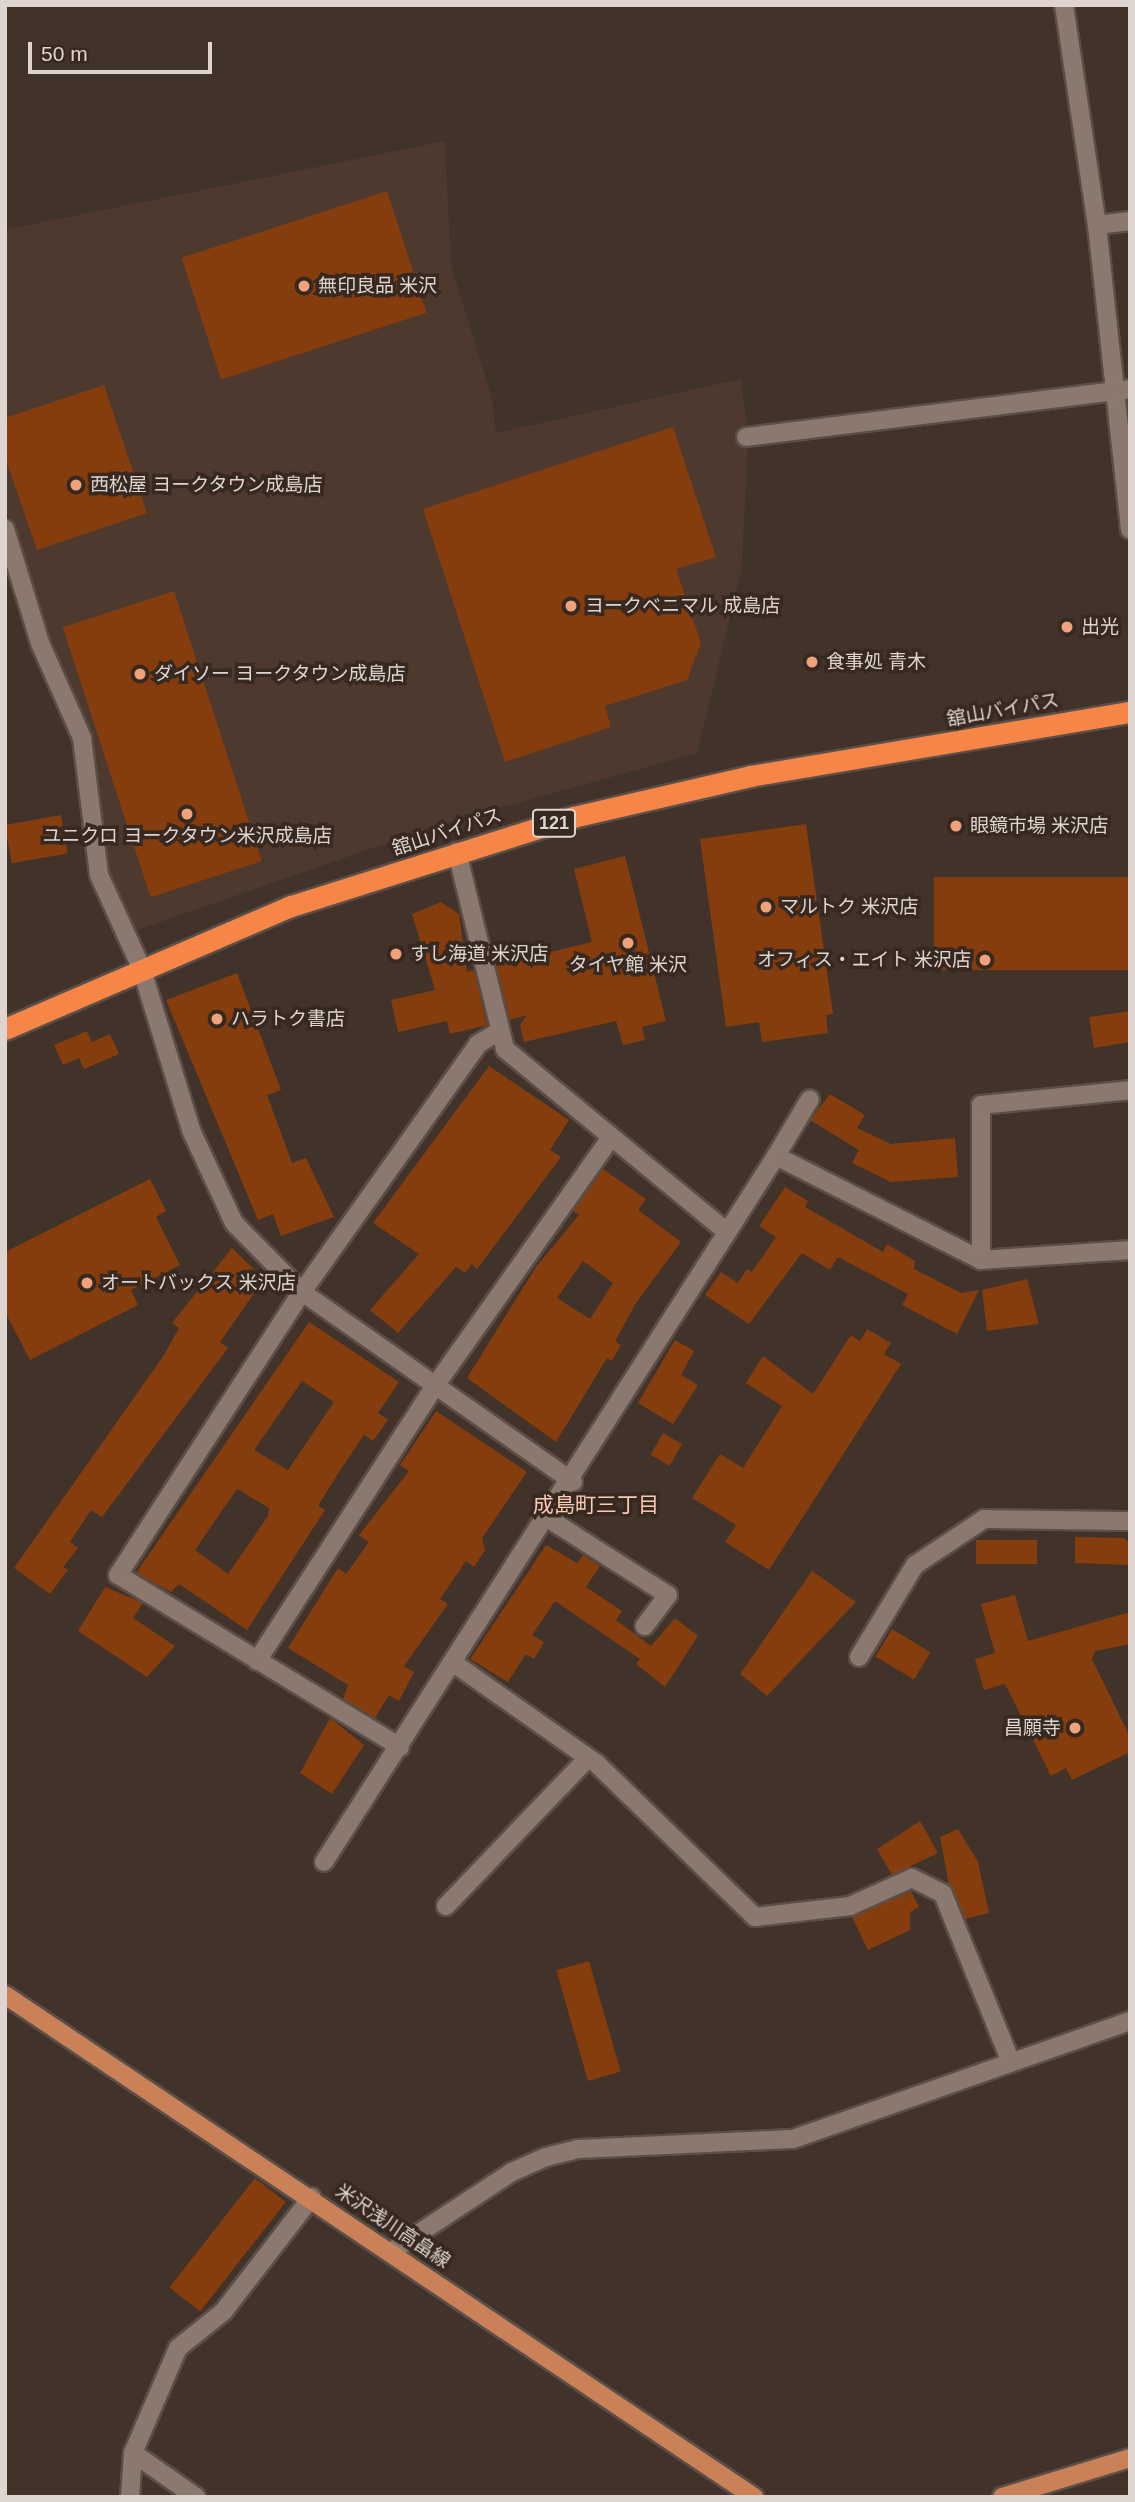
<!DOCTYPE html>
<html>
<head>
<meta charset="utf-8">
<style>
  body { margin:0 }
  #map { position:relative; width:1135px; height:2502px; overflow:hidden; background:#41322a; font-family:Helvetica,"Noto Sans JP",sans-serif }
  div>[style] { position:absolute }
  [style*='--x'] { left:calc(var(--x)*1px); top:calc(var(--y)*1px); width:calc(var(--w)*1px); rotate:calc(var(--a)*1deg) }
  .built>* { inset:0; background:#4e392e }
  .building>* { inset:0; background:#863d0e; transform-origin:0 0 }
  .roads { filter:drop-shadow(2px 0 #5b4e47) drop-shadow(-2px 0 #5b4e47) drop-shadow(0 2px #5b4e47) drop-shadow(0 -2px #5b4e47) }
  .minor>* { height:18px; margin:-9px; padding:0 9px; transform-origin:9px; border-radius:9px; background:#8b7970 }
  .major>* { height:18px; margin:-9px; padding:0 9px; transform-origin:9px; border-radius:9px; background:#cb8158 }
  .highway>* { height:21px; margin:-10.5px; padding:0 10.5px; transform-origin:10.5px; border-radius:10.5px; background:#f68648 }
  .dots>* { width:19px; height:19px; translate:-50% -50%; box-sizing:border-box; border:4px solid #372820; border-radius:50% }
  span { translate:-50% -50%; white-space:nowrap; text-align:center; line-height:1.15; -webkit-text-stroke:7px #372820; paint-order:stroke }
  .shield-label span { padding:2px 5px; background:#372820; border:2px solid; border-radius:5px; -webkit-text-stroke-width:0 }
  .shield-label { font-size:18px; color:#dfd5d0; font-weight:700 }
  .poi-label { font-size:19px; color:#dfd5d0 }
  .left { translate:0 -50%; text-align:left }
  .right { translate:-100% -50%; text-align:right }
  .street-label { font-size:19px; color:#dfd5d0 }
  .neighbourhood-label { font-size:21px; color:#f9cbb5 }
  .frame { position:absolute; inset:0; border:7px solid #dfd5d0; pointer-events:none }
  .scale { position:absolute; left:28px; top:42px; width:184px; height:32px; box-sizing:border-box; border:4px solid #dfd5d0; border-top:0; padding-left:9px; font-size:21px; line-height:24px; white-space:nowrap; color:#dfd5d0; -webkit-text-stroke:5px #372820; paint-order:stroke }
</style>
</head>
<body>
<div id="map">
  <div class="built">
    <div style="clip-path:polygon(445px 141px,451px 266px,492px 398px,496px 433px,741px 379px,748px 435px,742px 568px,697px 753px,439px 825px,137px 930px,106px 876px,90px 737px,47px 641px,5px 507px,5px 230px)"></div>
  </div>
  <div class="building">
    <div style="left:387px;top:191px;width:128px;height:216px;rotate:72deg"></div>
    <div style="clip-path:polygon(104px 385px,147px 513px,37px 550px,5px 457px,5px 418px)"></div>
    <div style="clip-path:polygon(673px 427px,716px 557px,676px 569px,701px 643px,687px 680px,605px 706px,611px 727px,505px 762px,423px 509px)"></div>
    <div style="left:174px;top:591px;width:284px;height:117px;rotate:72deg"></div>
    <div style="left:61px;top:815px;width:39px;height:57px;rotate:80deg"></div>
    <div style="clip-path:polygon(806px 824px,833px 1014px,826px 1015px,828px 1033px,762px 1042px,759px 1022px,726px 1027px,700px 839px)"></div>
    <div style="clip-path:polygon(625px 856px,666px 1021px,642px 1027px,645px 1040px,623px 1045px,616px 1021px,524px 1042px,520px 1025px,527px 1015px,510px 1020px,496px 965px,592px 942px,574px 869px)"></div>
    <div style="left:1130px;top:877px;width:93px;height:196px;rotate:90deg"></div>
    <div style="clip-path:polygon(441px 902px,459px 914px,467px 972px,474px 970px,487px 1025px,450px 1034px,447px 1021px,398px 1032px,391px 1000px,435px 990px,412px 914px)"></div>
    <div style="clip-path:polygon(237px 973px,281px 1090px,267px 1095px,292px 1163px,306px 1158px,334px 1217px,281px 1236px,273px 1214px,258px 1220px,166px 1000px)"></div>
    <div style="clip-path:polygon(1130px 1011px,1130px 1042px,1094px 1048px,1089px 1017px)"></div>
    <div style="clip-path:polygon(87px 1031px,92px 1042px,110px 1034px,119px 1054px,84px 1069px,79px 1058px,63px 1065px,54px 1045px)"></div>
    <div style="clip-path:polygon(489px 1066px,569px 1120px,550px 1150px,561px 1157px,477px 1269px,472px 1264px,465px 1273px,456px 1267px,398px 1333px,370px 1310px,419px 1254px,373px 1223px)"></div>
    <div style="clip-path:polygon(830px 1094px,865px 1115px,857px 1128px,891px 1144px,955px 1138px,958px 1177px,891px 1182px,852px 1163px,859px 1150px,810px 1120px)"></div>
    <div style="clip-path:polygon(evenodd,603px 1169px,646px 1199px,638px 1210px,681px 1242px,636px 1303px,615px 1341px,621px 1345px,612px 1361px,607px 1358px,556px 1442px,467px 1378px,536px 1267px,579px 1215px,573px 1211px,603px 1169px,583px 1261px,613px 1283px,590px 1319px,557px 1298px,583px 1261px)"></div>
    <div style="clip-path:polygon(150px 1179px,166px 1211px,156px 1217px,180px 1265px,131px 1290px,138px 1305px,30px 1360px,5px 1312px,5px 1252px)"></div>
    <div style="clip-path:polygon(785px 1187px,808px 1201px,805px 1207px,883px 1252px,887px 1244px,915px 1261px,914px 1269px,961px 1293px,979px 1290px,957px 1334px,902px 1305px,908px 1294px,838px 1257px,830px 1270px,802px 1253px,749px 1324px,705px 1295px,721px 1272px,738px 1283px,747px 1269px,752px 1272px,776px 1237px,759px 1226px)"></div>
    <div style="clip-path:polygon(232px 1248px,264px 1279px,220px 1342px,228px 1348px,102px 1517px,91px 1510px,70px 1542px,78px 1548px,63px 1567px,68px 1570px,50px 1594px,14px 1568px,164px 1355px,179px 1328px,172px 1323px)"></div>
    <div style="clip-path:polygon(1027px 1279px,1039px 1324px,987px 1331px,982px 1290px)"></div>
    <div style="clip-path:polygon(evenodd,309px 1322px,399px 1382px,378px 1413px,388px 1420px,373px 1441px,364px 1435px,339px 1472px,318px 1506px,325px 1510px,247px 1630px,179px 1584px,171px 1592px,136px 1573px,309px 1322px,302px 1381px,334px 1402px,288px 1470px,254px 1450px,302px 1381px,309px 1322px,237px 1489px,269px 1508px,268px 1516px,228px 1574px,195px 1550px,237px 1489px)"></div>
    <div style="clip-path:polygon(867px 1329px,891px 1343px,884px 1354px,901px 1364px,769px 1570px,725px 1542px,736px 1525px,692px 1498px,720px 1454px,743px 1468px,782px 1406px,746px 1383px,763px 1356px,813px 1394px,851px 1335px,860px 1341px)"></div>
    <div style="clip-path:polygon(675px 1340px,694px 1351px,681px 1375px,698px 1385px,673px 1424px,638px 1403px)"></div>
    <div style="clip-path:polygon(436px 1411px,527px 1472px,482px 1538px,485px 1550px,474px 1567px,466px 1561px,440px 1599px,448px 1604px,404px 1666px,414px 1672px,399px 1701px,389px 1695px,375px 1718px,343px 1699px,348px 1685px,288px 1648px,338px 1568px,346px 1574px,369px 1542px,359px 1535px,409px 1471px,400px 1465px)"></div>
    <div style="left:663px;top:1433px;width:22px;height:25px;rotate:30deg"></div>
    <div style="clip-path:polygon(1075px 1537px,1123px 1538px,1130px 1542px,1130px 1565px,1075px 1563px)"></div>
    <div style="left:976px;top:1540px;width:61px;height:24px"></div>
    <div style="clip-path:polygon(546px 1545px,577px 1563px,583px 1555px,600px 1566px,586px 1587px,622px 1611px,616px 1620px,651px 1646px,675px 1618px,698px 1636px,665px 1687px,636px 1664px,640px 1659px,555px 1601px,532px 1635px,544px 1642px,534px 1659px,526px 1654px,508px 1682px,470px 1659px)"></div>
    <div style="clip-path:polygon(812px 1571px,856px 1602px,767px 1696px,740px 1674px)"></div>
    <div style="clip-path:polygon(105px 1587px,143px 1603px,133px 1618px,175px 1646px,147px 1677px,78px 1631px)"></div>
    <div style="clip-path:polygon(1015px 1595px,1028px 1641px,1130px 1612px,1130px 1644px,1095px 1651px,1092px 1659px,1130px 1737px,1130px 1752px,1072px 1780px,1066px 1768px,1051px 1776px,1005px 1684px,984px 1690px,975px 1659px,995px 1653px,981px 1604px)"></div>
    <div style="left:892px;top:1629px;width:45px;height:32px;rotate:31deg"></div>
    <div style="clip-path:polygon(330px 1718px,364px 1745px,332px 1794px,300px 1773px)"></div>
    <div style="clip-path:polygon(920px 1821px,938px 1853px,892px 1875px,877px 1849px)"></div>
    <div style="clip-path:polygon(958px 1829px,978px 1862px,989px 1913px,965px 1919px,949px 1885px,940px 1837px)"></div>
    <div style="clip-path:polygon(911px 1891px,919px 1907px,910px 1912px,910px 1930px,868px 1950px,852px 1917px)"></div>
    <div style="left:589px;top:1961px;width:115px;height:34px;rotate:74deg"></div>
    <div style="left:255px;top:2178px;width:39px;height:139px;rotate:38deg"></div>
  </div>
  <div class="roads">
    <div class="minor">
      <div style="--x:1064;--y:5;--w:222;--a:81.5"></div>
      <div style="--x:1097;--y:225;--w:306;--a:83.8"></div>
      <div style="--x:1097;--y:225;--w:33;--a:-7"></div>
      <div style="--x:746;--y:437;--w:387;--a:-7.1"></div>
      <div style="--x:5;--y:529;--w:119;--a:72.9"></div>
      <div style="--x:40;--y:643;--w:104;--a:66.1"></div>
      <div style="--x:82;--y:738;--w:138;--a:82.9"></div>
      <div style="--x:99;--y:875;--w:101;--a:65.5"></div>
      <div style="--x:141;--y:967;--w:170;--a:72.9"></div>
      <div style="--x:191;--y:1130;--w:102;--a:65.2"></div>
      <div style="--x:234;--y:1223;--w:97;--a:45.4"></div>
      <div style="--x:302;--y:1292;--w:331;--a:35"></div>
      <div style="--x:457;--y:852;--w:203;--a:76.3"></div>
      <div style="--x:505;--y:1049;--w:288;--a:39.5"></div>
      <div style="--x:776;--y:1156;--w:66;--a:-59.2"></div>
      <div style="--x:981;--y:1260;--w:155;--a:-90"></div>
      <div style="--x:981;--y:1105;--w:150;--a:-5.7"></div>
      <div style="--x:549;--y:1519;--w:141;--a:32.6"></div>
      <div style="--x:668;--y:1595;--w:39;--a:127"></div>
      <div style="--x:859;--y:1657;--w:108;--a:-58.7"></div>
      <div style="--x:915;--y:1565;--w:83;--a:-33.7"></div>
      <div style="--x:984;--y:1519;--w:146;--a:0.8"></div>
      <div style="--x:257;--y:1661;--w:328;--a:-57.1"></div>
      <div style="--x:435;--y:1386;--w:303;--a:-54.7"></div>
      <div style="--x:455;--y:1664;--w:172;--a:35.1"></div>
      <div style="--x:596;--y:1763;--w:221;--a:44.1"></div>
      <div style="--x:755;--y:1917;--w:96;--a:-6.6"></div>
      <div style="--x:850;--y:1906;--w:68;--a:-24.3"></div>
      <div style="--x:912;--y:1878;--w:35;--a:27"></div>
      <div style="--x:943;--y:1894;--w:181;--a:68"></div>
      <div style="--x:400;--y:1747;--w:330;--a:-148.6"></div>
      <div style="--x:118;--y:1575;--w:338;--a:-57"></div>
      <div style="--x:302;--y:1292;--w:304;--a:-54.6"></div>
      <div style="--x:478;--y:1044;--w:23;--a:-31"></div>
      <div style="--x:324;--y:1862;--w:838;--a:-57.37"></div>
      <div style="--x:776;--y:1156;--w:230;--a:26.9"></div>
      <div style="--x:981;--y:1260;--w:149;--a:-3.8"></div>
      <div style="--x:446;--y:1906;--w:205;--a:-46.2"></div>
      <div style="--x:392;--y:2251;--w:144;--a:-33.4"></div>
      <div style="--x:512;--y:2172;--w:37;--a:-24"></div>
      <div style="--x:546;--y:2157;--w:33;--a:-14"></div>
      <div style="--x:578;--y:2149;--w:215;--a:-2.7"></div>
      <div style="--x:793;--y:2139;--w:357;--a:-19.3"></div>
      <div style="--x:133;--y:2453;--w:77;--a:34.9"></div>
      <div style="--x:130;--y:2497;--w:44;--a:-86.1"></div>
      <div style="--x:133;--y:2453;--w:114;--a:-66.8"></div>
      <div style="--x:178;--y:2348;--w:58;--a:-38.7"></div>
      <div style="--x:223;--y:2312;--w:145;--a:-52.3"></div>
    </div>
    <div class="major">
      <div style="--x:5;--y:1995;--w:902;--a:33.83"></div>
      <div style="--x:1002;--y:2497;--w:134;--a:-16.9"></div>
    </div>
    <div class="highway">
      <div style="--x:5;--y:1029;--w:311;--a:-23.3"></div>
      <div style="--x:291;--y:906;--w:296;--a:-17.5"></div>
      <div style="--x:573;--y:817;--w:182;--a:-13"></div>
      <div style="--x:750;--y:776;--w:385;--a:-9.6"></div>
    </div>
  </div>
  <div class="dots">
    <div style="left:304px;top:286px;background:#f0a27a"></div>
    <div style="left:76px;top:485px;background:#f0a27a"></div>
    <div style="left:571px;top:606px;background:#f0a27a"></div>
    <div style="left:1067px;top:627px;background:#f0a27a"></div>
    <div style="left:812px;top:662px;background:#f0a27a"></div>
    <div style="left:140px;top:674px;background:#f0a27a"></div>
    <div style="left:187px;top:814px;background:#f0a27a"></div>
    <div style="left:956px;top:826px;background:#f0a27a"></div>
    <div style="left:766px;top:907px;background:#f0a27a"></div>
    <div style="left:628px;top:943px;background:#f0a27a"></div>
    <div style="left:396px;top:954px;background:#f0a27a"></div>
    <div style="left:985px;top:960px;background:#f0a27a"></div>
    <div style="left:217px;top:1019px;background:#f0a27a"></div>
    <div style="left:87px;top:1283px;background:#f0a27a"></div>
    <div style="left:1075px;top:1728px;background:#f0a27a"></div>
  </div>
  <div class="shield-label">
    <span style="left:554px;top:823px">121</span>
  </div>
  <div class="poi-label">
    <span class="left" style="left:318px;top:286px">無印良品 米沢</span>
    <span class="left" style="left:90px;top:485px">西松屋 ヨークタウン成島店</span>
    <span class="left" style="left:585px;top:606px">ヨークベニマル 成島店</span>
    <span class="left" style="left:1081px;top:627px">出光</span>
    <span class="left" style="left:826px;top:662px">食事処 青木</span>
    <span class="left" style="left:154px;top:674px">ダイソー ヨークタウン成島店</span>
    <span class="left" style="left:970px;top:826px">眼鏡市場 米沢店</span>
    <span style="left:187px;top:836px">ユニクロ ヨークタウン米沢成島店</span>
    <span class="left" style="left:780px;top:907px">マルトク 米沢店</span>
    <span class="left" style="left:410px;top:954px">すし海道 米沢店</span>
    <span class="right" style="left:971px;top:960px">オフィス・エイト 米沢店</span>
    <span style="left:628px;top:965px">タイヤ館 米沢</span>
    <span class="left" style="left:231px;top:1019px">ハラトク書店</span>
    <span class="left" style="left:101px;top:1283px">オートバックス 米沢店</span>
    <span class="right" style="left:1061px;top:1728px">昌願寺</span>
  </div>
  <div class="street-label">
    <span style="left:1003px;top:710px;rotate:-10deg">舘山バイパス</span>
    <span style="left:447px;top:832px;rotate:-18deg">舘山バイパス</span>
    <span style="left:393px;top:2226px;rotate:34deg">米沢浅川高畠線</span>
  </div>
  <div class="neighbourhood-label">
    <span style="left:596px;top:1505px">成島町三丁目</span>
  </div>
  <div class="frame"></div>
  <div class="scale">50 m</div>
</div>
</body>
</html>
